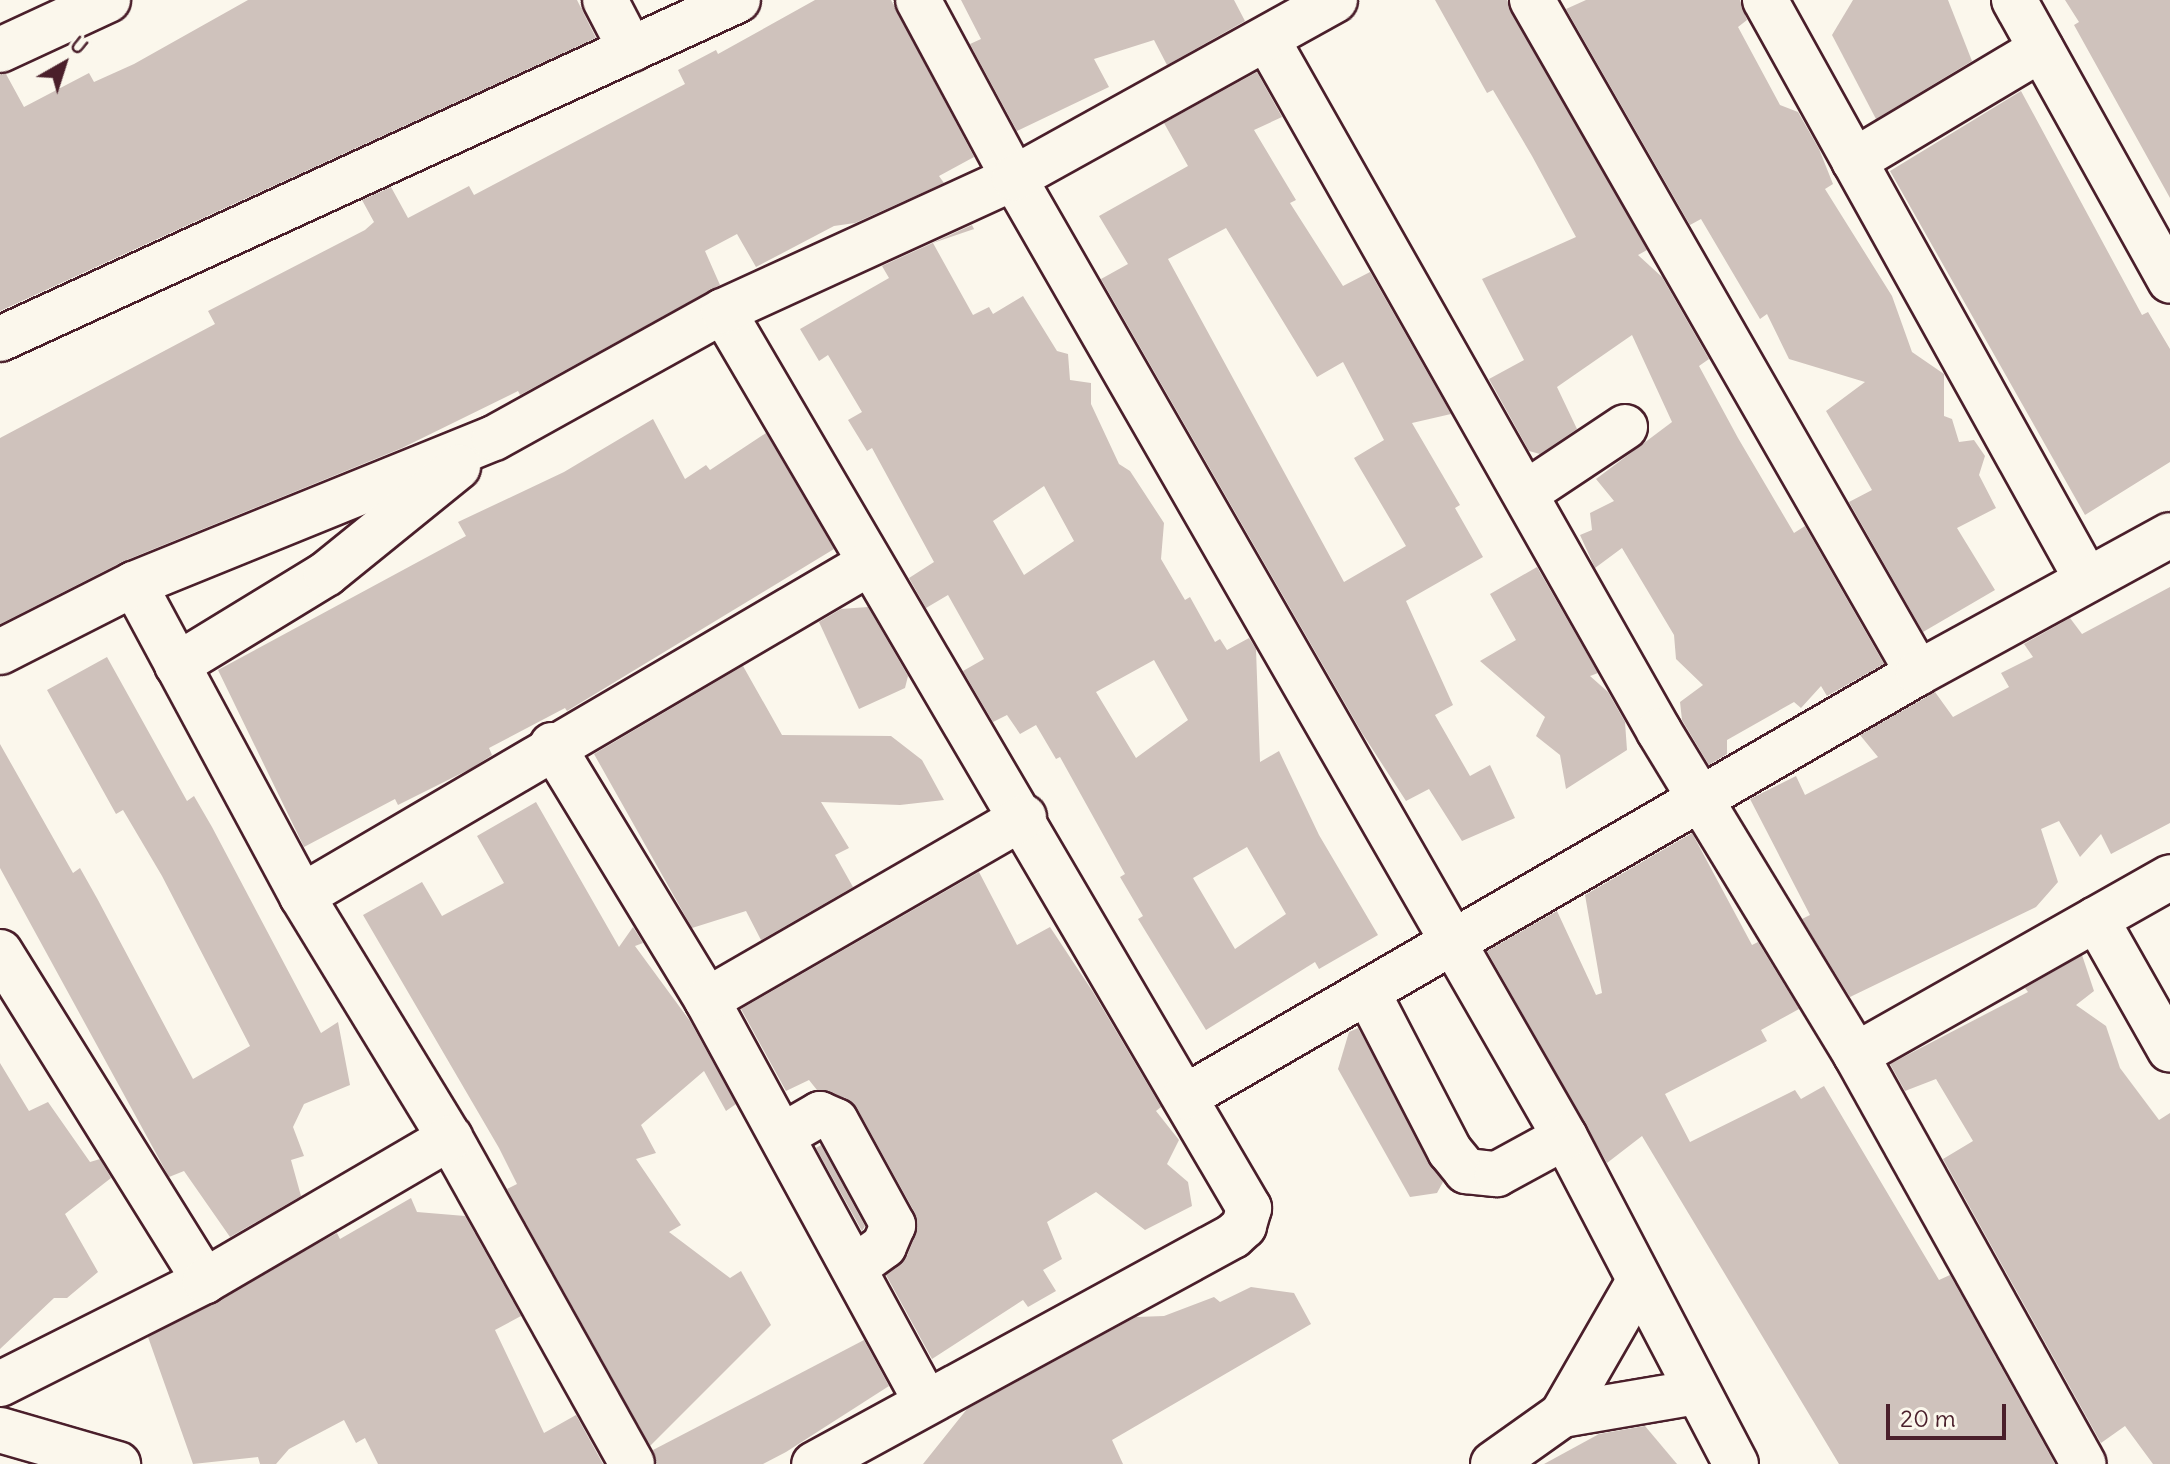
<!DOCTYPE html>
<html>
<head>
<meta charset="utf-8">
<style>
  body { margin:0 }
  #map { position:relative; width:2170px; height:1464px; overflow:hidden; background:#fbf7ec; font-family:Delius,sans-serif }
  div>[style] { position:absolute }
  [style*='--x'] { left:calc(var(--x)*1px); top:calc(var(--y)*1px); width:calc(var(--w)*1px); rotate:calc(var(--a)*1deg) }
  .building>* { inset:0; background:#cfc2bc }
  .roads { filter:drop-shadow(2px 0 #4a1f2b) drop-shadow(-2px 0 #4a1f2b) drop-shadow(0 2px #4a1f2b) drop-shadow(0 -2px #4a1f2b) }
  .minor>* { height:44px; margin:-22px; padding:0 22px; transform-origin:22px; border-radius:22px; background:#fbf7ec }
  span { translate:-50% -50%; white-space:nowrap; text-align:center; line-height:1.15; -webkit-text-stroke:6px #fbf7ec; paint-order:stroke }
  .north { position:absolute; left:24px; top:24px; width:80px; height:80px; -webkit-text-stroke:6px #fbf7ec; paint-order:stroke; rotate:39deg; font-size:22px; font-weight:700; line-height:32px; text-align:center; color:#4a1f2b }
  .north::after { content:''; display:block; margin:auto; width:28px; height:36px; background:#4a1f2b; clip-path:polygon(50% 0,100% 100%,50% 72%,0 100%) }
  .scale { position:absolute; left:1886px; top:1404px; width:120px; height:36px; box-sizing:border-box; border:4px solid #4a1f2b; border-top:0; padding-left:10px; font-size:24px; line-height:28px; white-space:nowrap; color:#4a1f2b; -webkit-text-stroke:6px #fbf7ec; paint-order:stroke }
</style>
</head>
<body>
<div id="map">
  <div class="building">
    <div style="clip-path:polygon(248px 0,577px 0,596px 38px,0 311px,0 75px,6px 74px,24px 107px,89px 73px,94px 82px,134px 64px)"></div>
    <div style="clip-path:polygon(815px 0,891px 0,974px 157px,939px 176px,944px 183px,855px 223px,834px 226px,756px 267px,737px 234px,705px 251px,720px 285px,520px 395px,518px 391px,402px 448px,124px 561px,0 624px,0 438px,215px 324px,208px 311px,365px 230px,374px 222px,362px 200px,391px 187px,408px 218px,469px 186px,474px 195px,685px 84px,678px 70px,716px 50px,718px 54px)"></div>
    <div style="clip-path:polygon(961px 0,1234px 0,1245px 21px,1167px 65px,1154px 40px,1094px 59px,1109px 87px,1017px 131px,970px 44px,981px 39px)"></div>
    <div style="clip-path:polygon(1435px 0,1507px 0,1647px 250px,1638px 255px,1662px 277px,1709px 359px,1699px 366px,1738px 438px,1794px 533px,1805px 526px,1884px 664px,1827px 696px,1821px 686px,1801px 708px,1794px 702px,1727px 740px,1727px 754px,1709px 765px,1682px 720px,1680px 702px,1703px 685px,1676px 659px,1674px 635px,1622px 548px,1595px 568px,1580px 535px,1592px 530px,1590px 513px,1614px 501px,1596px 479px,1672px 422px,1632px 335px,1557px 387px,1577px 429px,1540px 454px,1529px 451px,1489px 379px,1524px 360px,1482px 279px,1576px 237px,1532px 156px,1493px 90px,1487px 93px)"></div>
    <div style="clip-path:polygon(1586px 0,1740px 0,1747px 20px,1738px 27px,1780px 105px,1798px 112px,1819px 149px,1833px 184px,1825px 189px,1892px 296px,1912px 352px,1944px 374px,1944px 416px,1952px 419px,1959px 442px,1974px 440px,1985px 456px,1979px 475px,1996px 508px,1957px 528px,1995px 590px,1923px 632px,1849px 502px,1872px 490px,1826px 411px,1865px 382px,1789px 359px,1767px 314px,1760px 319px,1701px 219px,1690px 225px,1566px 9px)"></div>
    <div style="clip-path:polygon(1853px 0,1948px 0,1972px 61px,1876px 119px,1832px 35px)"></div>
    <div style="clip-path:polygon(2065px 0,2170px 0,2170px 198px,2074px 25px,2079px 22px)"></div>
    <div style="clip-path:polygon(evenodd,1257px 72px,1282px 117px,1254px 130px,1296px 200px,1290px 203px,1343px 286px,1370px 272px,1451px 414px,1412px 423px,1460px 505px,1455px 508px,1483px 557px,1406px 601px,1453px 705px,1435px 715px,1470px 776px,1490px 765px,1515px 818px,1462px 841px,1429px 789px,1406px 801px,1362px 733px,1101px 279px,1128px 264px,1099px 216px,1188px 166px,1164px 123px,1257px 72px,1226px 228px,1317px 377px,1343px 362px,1384px 440px,1354px 458px,1406px 546px,1344px 582px,1168px 259px,1226px 228px)"></div>
    <div style="clip-path:polygon(2021px 91px,2142px 315px,2148px 312px,2170px 349px,2170px 462px,2085px 515px,1890px 171px)"></div>
    <div style="clip-path:polygon(evenodd,972px 225px,974px 229px,933px 243px,973px 315px,989px 307px,993px 314px,1023px 296px,1057px 351px,1068px 354px,1070px 380px,1091px 383px,1091px 404px,1119px 464px,1130px 471px,1164px 523px,1161px 559px,1185px 600px,1190px 597px,1215px 642px,1220px 639px,1227px 650px,1249px 638px,1256px 649px,1260px 762px,1279px 751px,1319px 835px,1378px 935px,1319px 969px,1315px 962px,1206px 1030px,1138px 919px,1143px 916px,1120px 877px,1125px 874px,1060px 757px,1056px 759px,1036px 725px,1020px 734px,1007px 715px,993px 722px,963px 671px,984px 659px,948px 595px,926px 608px,909px 578px,934px 562px,872px 448px,867px 451px,848px 420px,862px 412px,828px 355px,819px 361px,800px 329px,889px 278px,882px 266px,972px 225px,1044px 486px,1074px 541px,1024px 575px,993px 521px,1044px 486px,972px 225px,1154px 660px,1188px 720px,1136px 758px,1096px 692px,1154px 660px,972px 225px,1247px 847px,1286px 914px,1235px 949px,1193px 878px,1247px 847px)"></div>
    <div style="clip-path:polygon(653px 419px,685px 479px,706px 465px,710px 470px,766px 433px,834px 549px,567px 711px,565px 708px,489px 748px,492px 755px,472px 768px,398px 805px,395px 799px,304px 847px,218px 670px,466px 536px,458px 522px,564px 472px)"></div>
    <div style="clip-path:polygon(1537px 567px,1598px 673px,1590px 676px,1608px 692px,1625px 722px,1627px 750px,1566px 789px,1560px 755px,1536px 736px,1545px 717px,1480px 661px,1516px 640px,1490px 594px)"></div>
    <div style="clip-path:polygon(2170px 587px,2170px 823px,2111px 854px,2101px 834px,2080px 857px,2059px 821px,2041px 829px,2058px 882px,2036px 907px,1850px 997px,1802px 919px,1810px 915px,1750px 799px,1796px 776px,1805px 795px,1878px 757px,1860px 735px,1930px 695px,1935px 692px,1953px 717px,2009px 687px,2001px 673px,2033px 657px,2024px 644px,2070px 618px,2082px 634px)"></div>
    <div style="clip-path:polygon(868px 607px,908px 676px,905px 688px,859px 709px,819px 622px,841px 609px)"></div>
    <div style="clip-path:polygon(107px 657px,187px 801px,194px 796px,212px 827px,321px 1033px,338px 1022px,350px 1085px,304px 1104px,293px 1127px,304px 1156px,291px 1160px,301px 1196px,230px 1237px,184px 1171px,169px 1177px,0 868px,0 744px,73px 873px,80px 868px,98px 900px,193px 1079px,250px 1046px,162px 876px,123px 810px,116px 814px,47px 690px)"></div>
    <div style="clip-path:polygon(743px 666px,782px 735px,891px 736px,922px 760px,944px 800px,900px 805px,821px 802px,849px 848px,835px 855px,853px 887px,761px 940px,746px 911px,692px 928px,594px 754px)"></div>
    <div style="clip-path:polygon(536px 802px,619px 947px,633px 927px,643px 943px,635px 946px,690px 1021px,736px 1104px,726px 1111px,704px 1071px,641px 1125px,656px 1153px,636px 1159px,681px 1225px,669px 1232px,730px 1278px,741px 1271px,771px 1325px,650px 1446px,507px 1189px,517px 1184px,499px 1148px,363px 915px,422px 882px,442px 916px,504px 883px,477px 836px)"></div>
    <div style="clip-path:polygon(1692px 833px,1752px 945px,1758px 942px,1799px 1009px,1761px 1030px,1767px 1041px,1665px 1094px,1690px 1142px,1795px 1090px,1801px 1099px,1824px 1086px,1939px 1280px,1950px 1275px,2055px 1464px,1839px 1464px,1642px 1136px,1607px 1163px,1487px 951px,1557px 911px,1596px 995px,1602px 993px,1585px 895px)"></div>
    <div style="clip-path:polygon(979px 872px,1017px 945px,1050px 927px,1093px 992px,1161px 1107px,1156px 1111px,1179px 1140px,1167px 1164px,1188px 1182px,1192px 1206px,1145px 1230px,1096px 1192px,1047px 1222px,1062px 1259px,1043px 1270px,1056px 1291px,1028px 1307px,1023px 1300px,932px 1359px,886px 1275px,907px 1256px,916px 1234px,915px 1213px,857px 1108px,846px 1098px,817px 1090px,809px 1080px,786px 1091px,741px 1009px)"></div>
    <div style="clip-path:polygon(2082px 955px,2094px 991px,2076px 1005px,2106px 1026px,2120px 1068px,2159px 1120px,2170px 1113px,2170px 1464px,2153px 1464px,2125px 1426px,2101px 1443px,1943px 1159px,1973px 1141px,1936px 1079px,1905px 1091px,1890px 1064px,2028px 992px,2025px 988px)"></div>
    <div style="clip-path:polygon(1358px 1028px,1443px 1182px,1437px 1193px,1410px 1197px,1338px 1069px,1349px 1032px)"></div>
    <div style="clip-path:polygon(0 1063px,29px 1111px,48px 1102px,90px 1162px,100px 1159px,111px 1178px,65px 1214px,98px 1272px,67px 1298px,54px 1298px,0 1349px)"></div>
    <div style="clip-path:polygon(821px 1145px,865px 1226px,862px 1231px,816px 1148px)"></div>
    <div style="clip-path:polygon(411px 1198px,417px 1212px,465px 1216px,521px 1316px,495px 1330px,544px 1433px,576px 1415px,603px 1464px,378px 1464px,365px 1438px,356px 1443px,344px 1420px,289px 1449px,276px 1464px,260px 1464px,258px 1457px,193px 1464px,148px 1337px,337px 1233px,340px 1239px)"></div>
    <div style="clip-path:polygon(1251px 1287px,1294px 1293px,1311px 1324px,1112px 1440px,1123px 1464px,923px 1464px,967px 1409px,1136px 1317px,1164px 1316px,1214px 1297px,1220px 1302px)"></div>
    <div style="clip-path:polygon(864px 1340px,889px 1386px,786px 1452px,763px 1464px,657px 1464px,653px 1450px)"></div>
    <div style="clip-path:polygon(1645px 1426px,1677px 1464px,1544px 1464px,1599px 1434px)"></div>
  </div>
  <div class="roads">
    <div class="minor">
      <div style="--x:605;--y:0;--w:56;--a:62.5"></div>
      <div style="--x:918;--y:0;--w:202;--a:61.7"></div>
      <div style="--x:1014;--y:178;--w:1106;--a:60.12"></div>
      <div style="--x:1565;--y:1137;--w:369;--a:62.4"></div>
      <div style="--x:1532;--y:0;--w:776;--a:60.16"></div>
      <div style="--x:1765;--y:0;--w:663;--a:60.96"></div>
      <div style="--x:2014;--y:0;--w:321;--a:60.9"></div>
      <div style="--x:1268;--y:41;--w:793;--a:60.46"></div>
      <div style="--x:1659;--y:731;--w:379;--a:58.7"></div>
      <div style="--x:1856;--y:1055;--w:468;--a:60.9"></div>
      <div style="--x:0;--y:50;--w:119;--a:-24.8"></div>
      <div style="--x:1854;--y:161;--w:218;--a:-30.9"></div>
      <div style="--x:723;--y:311;--w:1040;--a:59.61"></div>
      <div style="--x:1249;--y:1208;--w:19;--a:106"></div>
      <div style="--x:1244;--y:1226;--w:15;--a:138"></div>
      <div style="--x:1233;--y:1236;--w:477;--a:151.4"></div>
      <div style="--x:0;--y:339;--w:812;--a:-24.67"></div>
      <div style="--x:1526;--y:493;--w:119;--a:-33.7"></div>
      <div style="--x:134;--y:584;--w:354;--a:61.7"></div>
      <div style="--x:302;--y:896;--w:284;--a:58.6"></div>
      <div style="--x:450;--y:1138;--w:373;--a:60.8"></div>
      <div style="--x:0;--y:652;--w:150;--a:-26.9"></div>
      <div style="--x:134;--y:584;--w:388;--a:-22.1"></div>
      <div style="--x:494;--y:438;--w:262;--a:-29"></div>
      <div style="--x:723;--y:311;--w:320;--a:-24.6"></div>
      <div style="--x:1014;--y:178;--w:367;--a:-29"></div>
      <div style="--x:177;--y:665;--w:175;--a:-31.4"></div>
      <div style="--x:326;--y:574;--w:170;--a:-39"></div>
      <div style="--x:552;--y:745;--w:298;--a:58.7"></div>
      <div style="--x:707;--y:1000;--w:457;--a:61.4"></div>
      <div style="--x:302;--y:896;--w:656;--a:-30.39"></div>
      <div style="--x:2096;--y:919;--w:150;--a:60.5"></div>
      <div style="--x:0;--y:952;--w:388;--a:58.1"></div>
      <div style="--x:1368;--y:993;--w:178;--a:62.6"></div>
      <div style="--x:1450;--y:1151;--w:26;--a:51"></div>
      <div style="--x:1466;--y:1171;--w:31;--a:6"></div>
      <div style="--x:1497;--y:1174;--w:77;--a:-28.6"></div>
      <div style="--x:707;--y:1000;--w:366;--a:-30"></div>
      <div style="--x:1856;--y:1055;--w:361;--a:-29.5"></div>
      <div style="--x:1185;--y:1097;--w:847;--a:-30.05"></div>
      <div style="--x:1918;--y:673;--w:287;--a:-28.7"></div>
      <div style="--x:782;--y:1136;--w:44;--a:-30.1"></div>
      <div style="--x:820;--y:1114;--w:17;--a:24"></div>
      <div style="--x:836;--y:1121;--w:119;--a:61.3"></div>
      <div style="--x:893;--y:1225;--w:23;--a:113"></div>
      <div style="--x:884;--y:1246;--w:36;--a:144"></div>
      <div style="--x:0;--y:1384;--w:229;--a:-26.7"></div>
      <div style="--x:205;--y:1281;--w:284;--a:-30.3"></div>
      <div style="--x:1562;--y:1415;--w:136;--a:-9.7"></div>
      <div style="--x:0;--y:1430;--w:123;--a:16.1"></div>
      <div style="--x:1493;--y:1464;--w:85;--a:-35.4"></div>
      <div style="--x:1562;--y:1415;--w:152;--a:-60.1"></div>
    </div>
  </div>
  <div class="north">U</div>
  <div class="scale">20 m</div>
</div>
</body>
</html>
